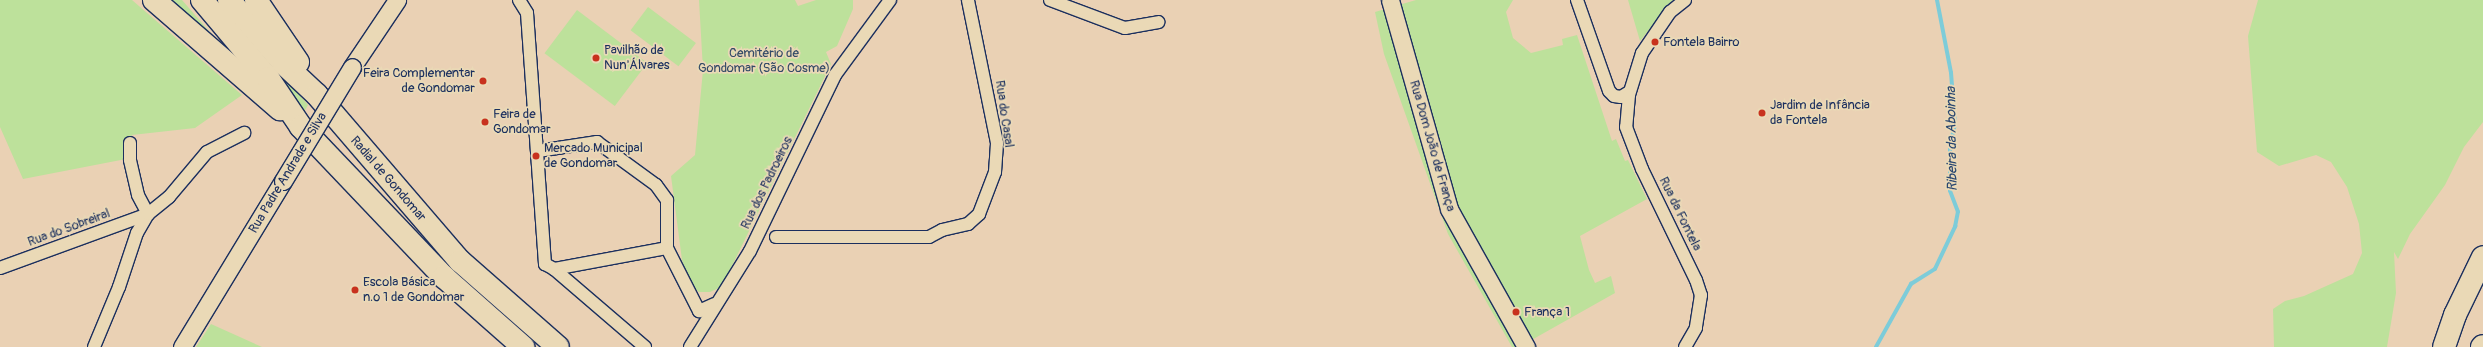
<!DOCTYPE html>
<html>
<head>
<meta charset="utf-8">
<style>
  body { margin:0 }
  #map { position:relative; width:2483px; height:347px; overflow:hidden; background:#ead1b4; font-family:Pangolin,sans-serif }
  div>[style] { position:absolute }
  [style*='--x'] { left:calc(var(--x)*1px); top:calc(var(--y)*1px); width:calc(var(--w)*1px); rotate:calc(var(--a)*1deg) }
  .green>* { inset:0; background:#bde19b; transform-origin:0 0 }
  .stream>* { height:3.5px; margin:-1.75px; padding:0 1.75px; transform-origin:1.75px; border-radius:1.75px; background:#7dccd9 }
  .roads { filter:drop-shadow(1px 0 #1b2f5e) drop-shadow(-1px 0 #1b2f5e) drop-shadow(0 1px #1b2f5e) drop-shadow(0 -1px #1b2f5e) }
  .minor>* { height:12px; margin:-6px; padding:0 6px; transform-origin:6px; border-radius:6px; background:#ead9b6 }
  .secondary>* { height:17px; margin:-8.5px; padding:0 8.5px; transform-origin:8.5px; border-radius:8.5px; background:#ead9b6 }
  .motorway>* { height:22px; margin:-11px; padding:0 11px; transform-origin:11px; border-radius:11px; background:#ead9b6 }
  .bridges { filter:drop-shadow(1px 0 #1b2f5e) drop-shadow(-1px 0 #1b2f5e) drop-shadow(0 1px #1b2f5e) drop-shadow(0 -1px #1b2f5e) }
  .secondary-bridge>* { height:17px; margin:-8.5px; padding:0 8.5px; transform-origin:8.5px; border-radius:8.5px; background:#ead9b6 }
  .dots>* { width:11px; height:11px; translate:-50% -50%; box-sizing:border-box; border:2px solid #ead9b6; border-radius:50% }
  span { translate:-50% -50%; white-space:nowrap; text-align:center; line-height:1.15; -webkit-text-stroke:3.5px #ead9b6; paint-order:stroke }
  .poi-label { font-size:13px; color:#1b2f5e }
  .left { translate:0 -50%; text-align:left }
  .right { translate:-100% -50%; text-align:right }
  .park-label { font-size:13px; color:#334a67 }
  .street-label { font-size:13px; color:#1b2f5e }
  .water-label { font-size:14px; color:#2a4770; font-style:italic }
</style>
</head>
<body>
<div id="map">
  <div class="green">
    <div style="clip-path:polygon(0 0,132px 0,242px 95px,195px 128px,132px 135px,126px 159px,23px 179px,0 127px)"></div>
    <div style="clip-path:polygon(164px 0,182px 0,215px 38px,212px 43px)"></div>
    <div style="clip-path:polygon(209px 0,218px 0,308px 105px,304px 112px)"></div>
    <div style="clip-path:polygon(699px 0,795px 0,798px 6px,816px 0,853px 0,853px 9px,837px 46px,826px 52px,831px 64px,727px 276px,719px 288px,710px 292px,699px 292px,690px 285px,682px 260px,671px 176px,695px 155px,703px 70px)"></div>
    <div style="clip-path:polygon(1416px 0,1513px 0,1506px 12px,1513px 38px,1531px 53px,1563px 45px,1562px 39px,1577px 35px,1612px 141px,1616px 139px,1625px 161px,1628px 160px,1647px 199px,1580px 236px,1589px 270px,1595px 283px,1611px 276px,1615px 293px,1519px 347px,1512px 347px,1448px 234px,1384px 54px,1375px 12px)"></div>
    <div style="clip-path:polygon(1628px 0,1673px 0,1640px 41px)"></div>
    <div style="clip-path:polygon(2258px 0,2483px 0,2483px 122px,2464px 147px,2445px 185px,2410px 234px,2398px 259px,2394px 252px,2396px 293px,2387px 347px,2274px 347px,2273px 309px,2285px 301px,2304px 296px,2353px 274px,2362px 253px,2359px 224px,2347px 187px,2331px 162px,2316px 155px,2279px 166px,2257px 152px,2248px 36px)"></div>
    <div style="left:648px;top:7px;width:60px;height:29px;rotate:37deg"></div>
    <div style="left:577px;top:10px;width:88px;height:54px;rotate:37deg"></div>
    <div style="clip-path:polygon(211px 324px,262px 347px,196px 347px)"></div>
  </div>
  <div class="stream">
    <div style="--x:1876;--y:347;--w:72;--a:-60.9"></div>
    <div style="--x:1911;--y:284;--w:28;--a:-32"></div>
    <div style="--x:1935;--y:269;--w:47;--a:-64.5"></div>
    <div style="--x:1955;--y:227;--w:15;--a:-79"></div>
    <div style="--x:1958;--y:212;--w:22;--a:-111"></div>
    <div style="--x:1950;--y:191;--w:45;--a:-90"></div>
    <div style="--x:1950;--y:146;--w:22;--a:-77"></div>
    <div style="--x:1955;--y:125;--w:52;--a:-94.4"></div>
    <div style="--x:1951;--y:73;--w:74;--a:-100.9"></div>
  </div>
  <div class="roads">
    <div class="minor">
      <div style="--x:519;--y:0;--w:15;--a:58"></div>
      <div style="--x:527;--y:13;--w:252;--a:85.9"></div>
      <div style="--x:545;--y:264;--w:10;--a:29"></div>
      <div style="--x:554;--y:269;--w:115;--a:-10.5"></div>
      <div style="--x:1050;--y:0;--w:80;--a:20.5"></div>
      <div style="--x:1125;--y:28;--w:34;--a:-10"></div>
      <div style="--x:1577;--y:0;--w:96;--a:70.6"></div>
      <div style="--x:1609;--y:91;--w:7;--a:45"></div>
      <div style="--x:1614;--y:96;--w:7;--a:8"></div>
      <div style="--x:1621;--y:97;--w:9;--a:-32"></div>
      <div style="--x:1685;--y:0;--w:19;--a:141"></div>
      <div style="--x:1670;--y:12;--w:50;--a:124.3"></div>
      <div style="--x:1642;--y:53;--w:44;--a:107.2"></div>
      <div style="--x:1629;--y:95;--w:32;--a:95"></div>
      <div style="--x:1626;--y:127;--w:45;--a:69.1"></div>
      <div style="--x:1642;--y:169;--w:123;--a:64.1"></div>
      <div style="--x:1696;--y:280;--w:16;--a:72"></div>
      <div style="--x:1701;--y:295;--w:33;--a:99"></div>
      <div style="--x:1696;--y:328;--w:22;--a:120"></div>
      <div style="--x:538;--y:151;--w:60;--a:-8.7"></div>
      <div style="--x:597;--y:142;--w:73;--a:36.1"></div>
      <div style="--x:656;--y:185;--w:19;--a:54"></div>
      <div style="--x:667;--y:200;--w:48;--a:90"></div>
      <div style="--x:776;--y:237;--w:153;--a:0"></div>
      <div style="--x:929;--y:237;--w:15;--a:-28"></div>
      <div style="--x:942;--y:230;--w:27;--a:-13"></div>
      <div style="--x:968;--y:224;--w:15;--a:-42"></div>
      <div style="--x:979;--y:214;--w:45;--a:-69.1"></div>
      <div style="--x:995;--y:172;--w:29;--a:-86"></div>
      <div style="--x:997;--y:143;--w:146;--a:-101.5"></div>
      <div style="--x:667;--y:248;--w:71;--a:63.1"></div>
      <div style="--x:699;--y:311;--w:17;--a:-24"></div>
      <div style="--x:0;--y:268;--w:158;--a:-20"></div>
      <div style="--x:148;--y:214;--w:21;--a:-118"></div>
      <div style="--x:138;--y:195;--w:36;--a:-103"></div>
      <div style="--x:130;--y:160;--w:17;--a:-90"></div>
      <div style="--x:554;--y:269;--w:120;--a:40.6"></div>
      <div style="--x:94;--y:347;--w:65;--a:-67.4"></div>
      <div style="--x:119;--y:287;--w:57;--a:-71.6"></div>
      <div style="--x:137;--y:233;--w:22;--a:-60"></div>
      <div style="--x:148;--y:214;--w:27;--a:-39"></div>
      <div style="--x:169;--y:197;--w:59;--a:-49.8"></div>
      <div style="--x:207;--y:152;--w:42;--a:-27.2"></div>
      <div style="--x:690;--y:347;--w:113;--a:-58"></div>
      <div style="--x:750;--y:251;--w:195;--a:-64.2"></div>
      <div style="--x:835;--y:75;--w:93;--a:-53.7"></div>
    </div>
    <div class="secondary">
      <div style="--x:1390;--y:0;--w:217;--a:74.2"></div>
      <div style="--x:1449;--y:209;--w:158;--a:60.8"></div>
      <div style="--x:352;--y:67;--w:81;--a:-56.1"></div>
      <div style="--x:182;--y:347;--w:194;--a:-58.7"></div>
    </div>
    <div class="motorway">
      <div style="--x:154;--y:0;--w:167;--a:40.9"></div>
      <div style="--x:202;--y:0;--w:102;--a:49.8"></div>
      <div style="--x:268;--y:78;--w:59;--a:56"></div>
      <div style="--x:301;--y:127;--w:207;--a:46.4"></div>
      <div style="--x:444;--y:277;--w:106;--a:41.5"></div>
      <div style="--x:229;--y:0;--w:84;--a:49.3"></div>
      <div style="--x:284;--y:64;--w:45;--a:43.2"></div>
      <div style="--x:317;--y:95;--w:219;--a:49.3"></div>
      <div style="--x:460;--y:261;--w:130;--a:41.3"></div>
      <div style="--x:256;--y:0;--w:75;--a:55.9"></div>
      <div style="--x:2444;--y:347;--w:34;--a:-71"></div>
      <div style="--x:2455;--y:315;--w:64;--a:-64.2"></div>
      <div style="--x:2482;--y:347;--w:1;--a:-45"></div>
    </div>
  </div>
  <div class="bridges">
    <div class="secondary-bridge">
      <div style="--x:283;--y:181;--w:133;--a:-58.8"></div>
    </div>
  </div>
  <div class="dots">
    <div style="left:1655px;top:42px;background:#c8321e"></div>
    <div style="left:596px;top:58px;background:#c8321e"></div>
    <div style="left:483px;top:81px;background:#c8321e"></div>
    <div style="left:1762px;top:113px;background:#c8321e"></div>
    <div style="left:485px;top:122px;background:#c8321e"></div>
    <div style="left:536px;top:156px;background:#c8321e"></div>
    <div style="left:355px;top:290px;background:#c8321e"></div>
    <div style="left:1516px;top:312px;background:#c8321e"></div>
  </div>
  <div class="poi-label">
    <span class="left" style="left:1663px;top:42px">Fontela Bairro</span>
    <span class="left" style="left:604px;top:58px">Pavilhão de<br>Nun'Álvares</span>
    <span class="right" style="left:475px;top:81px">Feira Complementar<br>de Gondomar</span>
    <span class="left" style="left:1770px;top:113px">Jardim de Infância<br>da Fontela</span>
    <span class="left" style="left:493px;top:122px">Feira de<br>Gondomar</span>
    <span class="left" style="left:544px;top:156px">Mercado Municipal<br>de Gondomar</span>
    <span class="left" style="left:363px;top:290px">Escola Básica<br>n.º 1 de Gondomar</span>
    <span class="left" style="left:1524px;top:312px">França 1</span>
  </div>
  <div class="park-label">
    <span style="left:764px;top:61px">Cemitério de<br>Gondomar (São Cosme)</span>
  </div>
  <div class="street-label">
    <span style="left:1004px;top:114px;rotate:82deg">Rua do Casal</span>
    <span style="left:1432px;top:146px;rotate:74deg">Rua Dom João de França</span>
    <span style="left:288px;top:173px;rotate:-59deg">Rua Padre Andrade e Silva</span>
    <span style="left:388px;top:179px;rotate:49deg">Radial de Gondomar</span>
    <span style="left:767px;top:183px;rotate:-64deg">Rua dos Padroeiros</span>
    <span style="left:1680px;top:214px;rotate:64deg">Rua da Fontela</span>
    <span style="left:69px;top:228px;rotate:-20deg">Rua do Sobreiral</span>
  </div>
  <div class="water-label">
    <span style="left:1952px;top:139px;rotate:-91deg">Ribeira da Aboinha</span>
  </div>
</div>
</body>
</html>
